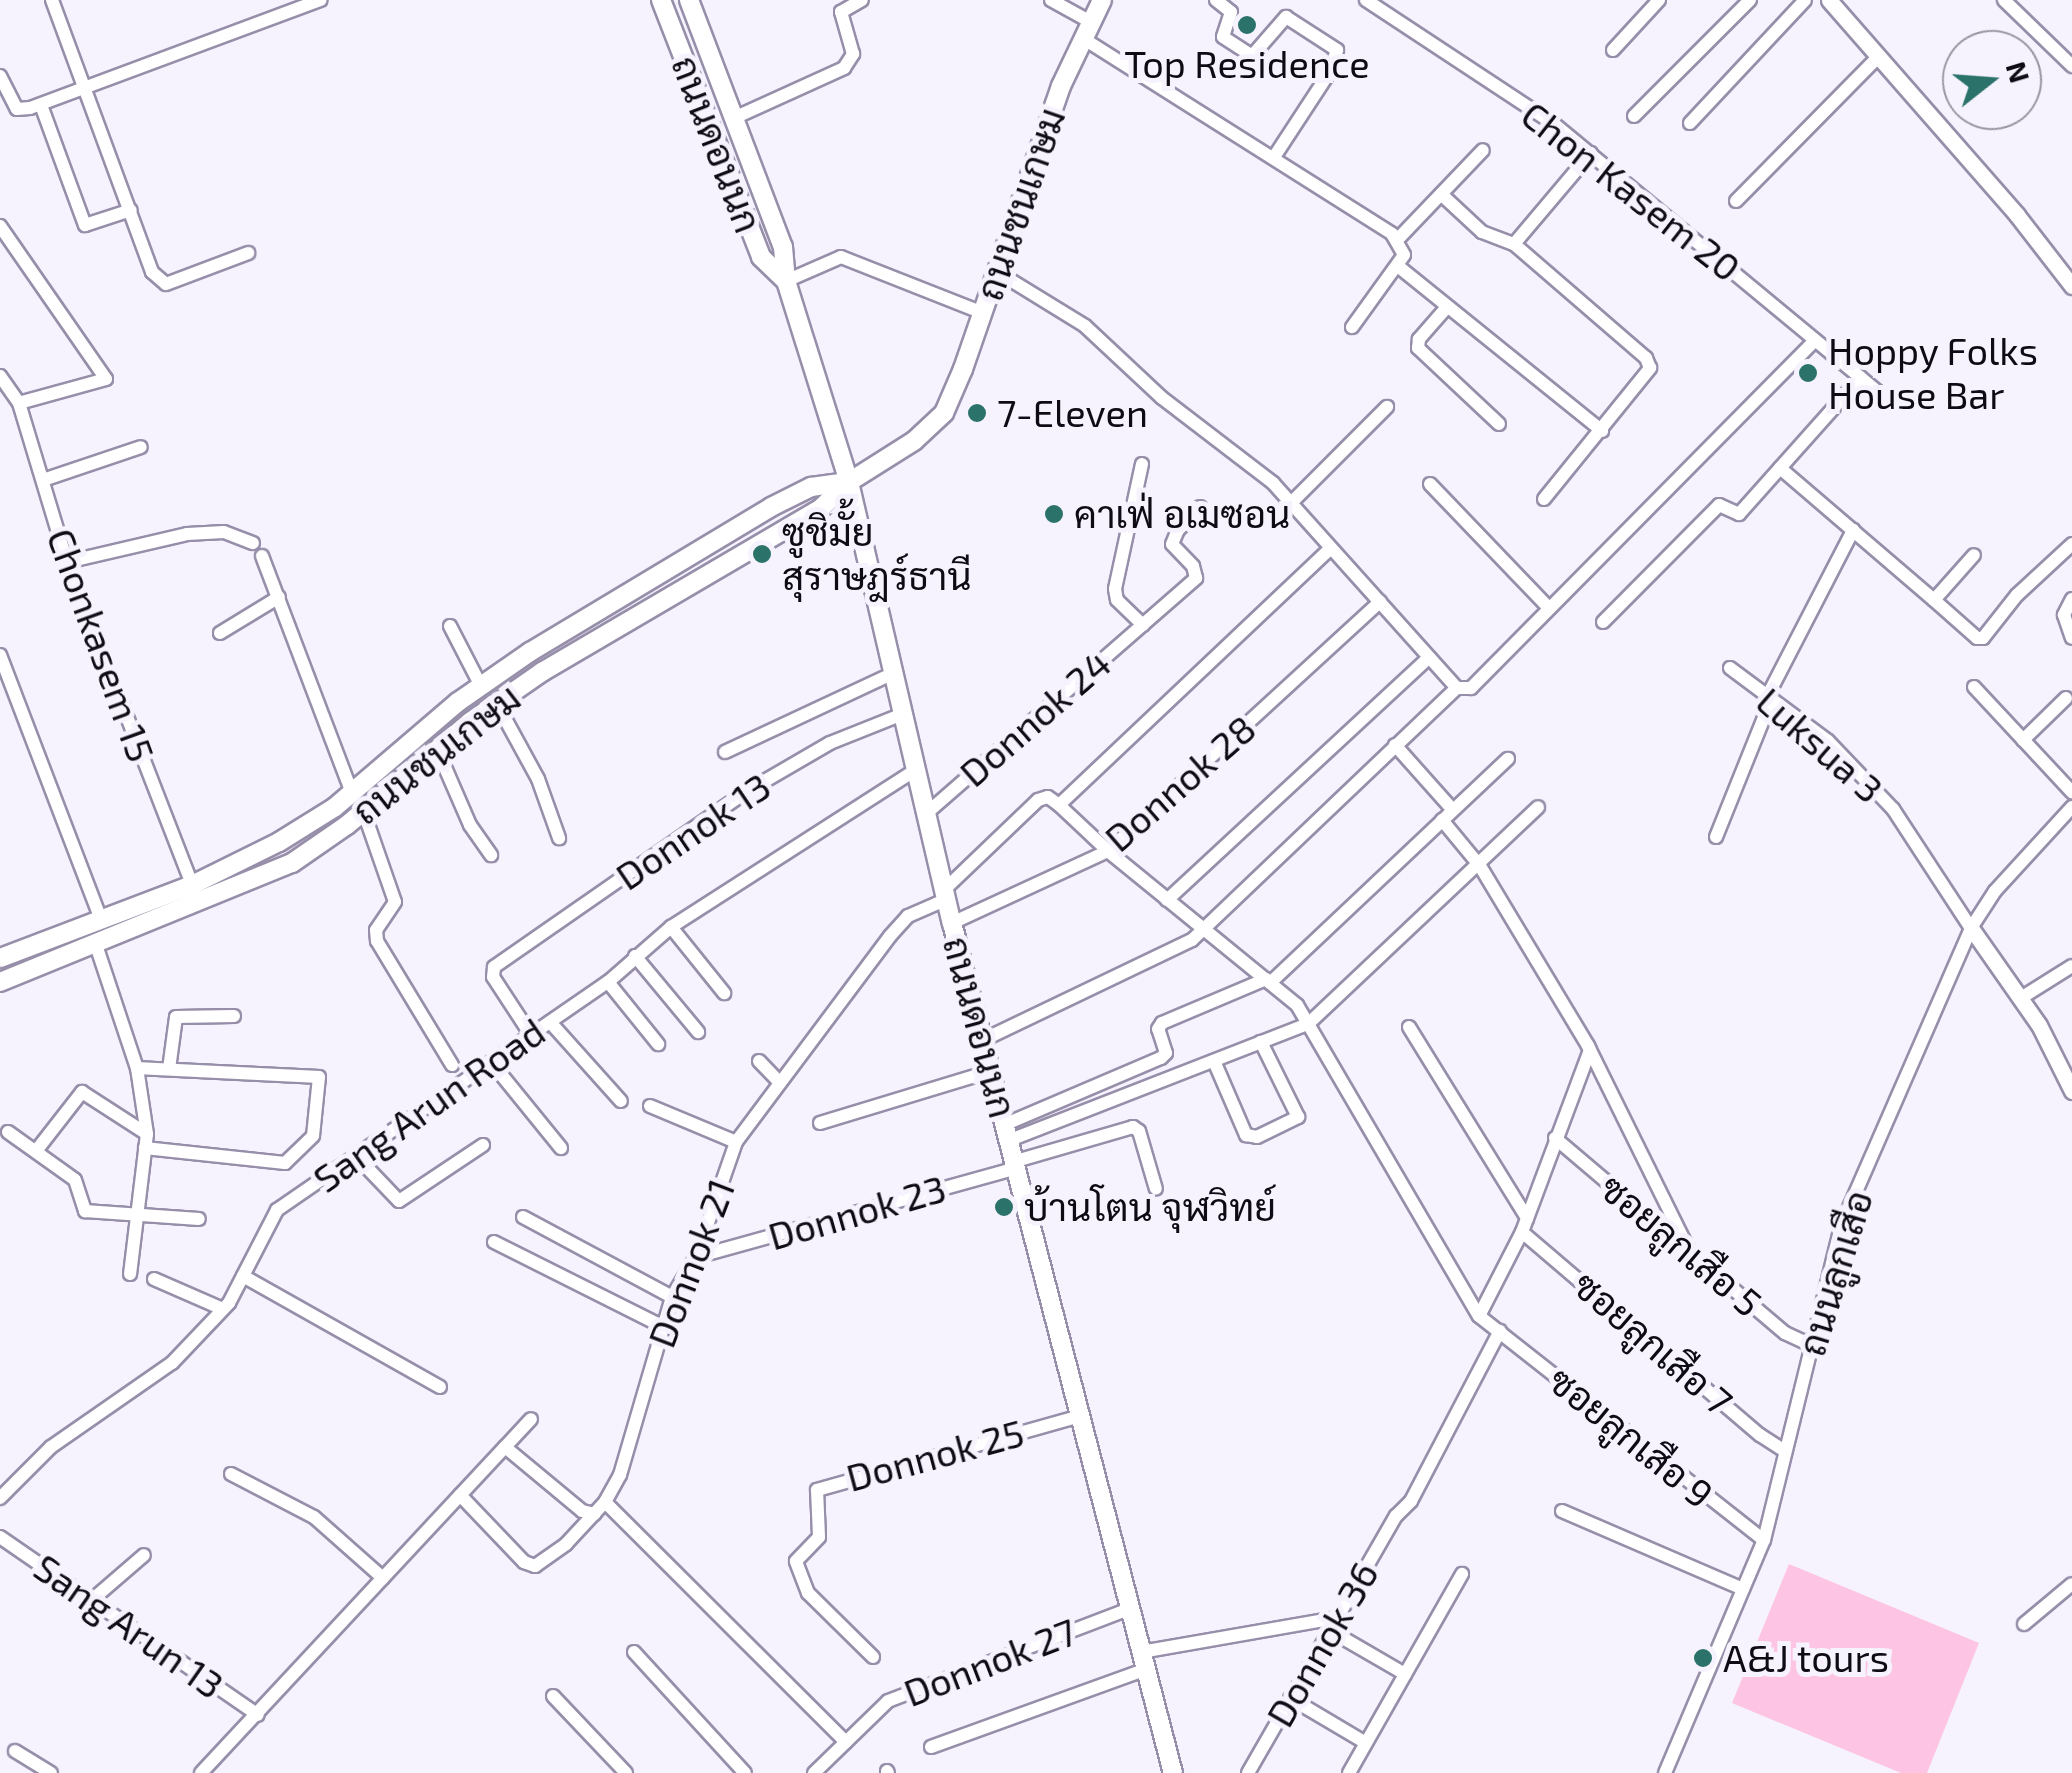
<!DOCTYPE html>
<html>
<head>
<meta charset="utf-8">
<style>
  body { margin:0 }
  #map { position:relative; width:2072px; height:1773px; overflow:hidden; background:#f6f3ff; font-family:"Exo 2",Sarabun,sans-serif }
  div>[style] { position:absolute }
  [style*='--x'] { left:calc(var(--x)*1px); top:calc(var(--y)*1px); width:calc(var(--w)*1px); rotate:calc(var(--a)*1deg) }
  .green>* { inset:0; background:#fdc4e3 }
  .roads { filter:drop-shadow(2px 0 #978faa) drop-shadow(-2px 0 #978faa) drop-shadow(0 2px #978faa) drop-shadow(0 -2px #978faa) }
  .minor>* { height:12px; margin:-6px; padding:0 6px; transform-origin:6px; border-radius:6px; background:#fff }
  .tertiary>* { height:15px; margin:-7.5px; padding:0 7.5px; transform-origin:7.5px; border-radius:7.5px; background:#fff }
  .secondary>* { height:18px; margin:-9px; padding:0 9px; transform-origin:9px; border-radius:9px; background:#fff }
  .dots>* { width:28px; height:28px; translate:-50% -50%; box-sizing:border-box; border:5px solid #f6f3ff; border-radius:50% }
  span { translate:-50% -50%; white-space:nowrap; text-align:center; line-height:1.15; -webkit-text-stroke:10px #f6f3ff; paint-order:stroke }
  .poi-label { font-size:38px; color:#0e0b15 }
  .left { translate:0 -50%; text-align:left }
  .street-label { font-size:38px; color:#0e0b15 }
  .north { position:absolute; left:1942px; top:30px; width:100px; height:100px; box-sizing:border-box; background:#f6f3ff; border:2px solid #9996a1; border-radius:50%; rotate:73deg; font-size:28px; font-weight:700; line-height:40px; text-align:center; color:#0e0b15 }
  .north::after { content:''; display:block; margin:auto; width:35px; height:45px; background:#2b726a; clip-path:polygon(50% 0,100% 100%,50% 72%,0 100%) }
</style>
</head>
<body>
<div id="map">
  <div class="green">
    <div style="clip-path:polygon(1789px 1564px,1979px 1643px,1927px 1773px,1901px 1773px,1732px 1703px)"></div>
  </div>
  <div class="roads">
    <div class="minor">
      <div style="--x:52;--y:0;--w:290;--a:69.8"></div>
      <div style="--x:152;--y:272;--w:18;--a:41"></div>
      <div style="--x:166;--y:284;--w:88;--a:-20.7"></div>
      <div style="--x:1051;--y:0;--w:46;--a:28.8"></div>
      <div style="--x:1216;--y:0;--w:19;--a:39"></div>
      <div style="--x:1231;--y:12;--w:26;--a:108"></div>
      <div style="--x:1223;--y:37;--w:35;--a:33"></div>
      <div style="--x:1252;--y:56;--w:52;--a:-48.9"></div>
      <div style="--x:1286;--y:17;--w:61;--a:32.9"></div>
      <div style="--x:1337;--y:50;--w:24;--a:109"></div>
      <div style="--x:1329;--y:73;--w:100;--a:123.2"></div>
      <div style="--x:1366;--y:0;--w:225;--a:33.4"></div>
      <div style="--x:1554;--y:124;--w:430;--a:39.6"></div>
      <div style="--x:2004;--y:0;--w:95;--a:44.1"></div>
      <div style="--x:1084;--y:39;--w:365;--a:32.3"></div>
      <div style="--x:1392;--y:234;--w:24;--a:60"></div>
      <div style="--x:1404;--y:255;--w:89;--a:125.8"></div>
      <div style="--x:1613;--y:50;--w:68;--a:-47.4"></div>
      <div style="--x:0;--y:76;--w:37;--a:63"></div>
      <div style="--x:17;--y:109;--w:13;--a:-4"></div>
      <div style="--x:30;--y:108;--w:310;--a:-20.4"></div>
      <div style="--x:41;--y:105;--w:128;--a:69.9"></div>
      <div style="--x:85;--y:225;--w:48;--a:-18.1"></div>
      <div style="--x:1634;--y:116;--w:164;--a:-45"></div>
      <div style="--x:734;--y:118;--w:121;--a:-24.4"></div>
      <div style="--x:844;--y:68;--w:17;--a:-57"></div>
      <div style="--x:853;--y:54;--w:44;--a:-105.9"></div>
      <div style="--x:841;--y:12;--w:24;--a:-30"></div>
      <div style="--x:1690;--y:123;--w:168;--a:-46.9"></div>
      <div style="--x:1441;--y:194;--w:56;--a:42.8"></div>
      <div style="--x:1482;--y:232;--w:34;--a:21"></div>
      <div style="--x:1736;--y:201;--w:202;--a:-45.4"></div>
      <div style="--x:0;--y:226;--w:186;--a:55.3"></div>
      <div style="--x:106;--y:379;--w:90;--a:164.6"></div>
      <div style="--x:19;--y:403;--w:33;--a:-125"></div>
      <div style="--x:1397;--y:240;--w:124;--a:-46.3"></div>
      <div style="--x:1399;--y:267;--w:261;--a:38.9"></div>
      <div style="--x:999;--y:273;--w:101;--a:31.6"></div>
      <div style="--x:1085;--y:326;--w:105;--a:43.1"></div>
      <div style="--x:1162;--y:398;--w:140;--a:37.4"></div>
      <div style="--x:1273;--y:483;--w:275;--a:48.1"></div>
      <div style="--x:786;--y:281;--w:60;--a:-23.6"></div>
      <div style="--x:841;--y:257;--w:153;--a:21.5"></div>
      <div style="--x:1447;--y:307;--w:43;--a:131.2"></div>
      <div style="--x:1419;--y:339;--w:9;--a:96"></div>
      <div style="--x:1418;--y:348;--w:111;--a:43.2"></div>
      <div style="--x:19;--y:403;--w:166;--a:73.2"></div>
      <div style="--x:67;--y:562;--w:346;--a:68.8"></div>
      <div style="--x:1142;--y:464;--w:128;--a:102.2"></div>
      <div style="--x:1115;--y:589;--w:11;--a:80"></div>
      <div style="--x:1117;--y:600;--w:36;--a:44"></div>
      <div style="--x:1780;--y:468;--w:203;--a:40.6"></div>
      <div style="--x:1934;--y:600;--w:60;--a:-48.4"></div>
      <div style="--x:43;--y:480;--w:103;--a:-18.6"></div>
      <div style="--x:1430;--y:484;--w:172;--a:46.2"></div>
      <div style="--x:1544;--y:499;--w:169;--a:-51"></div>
      <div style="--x:1650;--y:368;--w:11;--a:-112"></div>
      <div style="--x:1646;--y:358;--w:174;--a:-139.2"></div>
      <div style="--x:1514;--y:244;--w:119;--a:-49.8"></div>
      <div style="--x:1291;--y:503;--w:136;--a:-45"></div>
      <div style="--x:262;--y:556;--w:250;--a:69.2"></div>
      <div style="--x:67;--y:562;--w:123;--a:-13.1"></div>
      <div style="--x:187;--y:534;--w:37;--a:-3"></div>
      <div style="--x:224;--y:532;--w:31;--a:21"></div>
      <div style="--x:2072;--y:599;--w:18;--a:117"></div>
      <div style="--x:2064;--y:615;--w:24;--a:71"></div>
      <div style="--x:1934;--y:600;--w:57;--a:41.5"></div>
      <div style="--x:1977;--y:638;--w:6;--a:0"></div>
      <div style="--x:1983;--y:638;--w:55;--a:-51.7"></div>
      <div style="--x:2017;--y:595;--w:75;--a:-42.8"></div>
      <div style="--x:1603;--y:622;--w:165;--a:-45.2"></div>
      <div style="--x:1719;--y:505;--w:22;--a:24"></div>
      <div style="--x:1739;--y:514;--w:183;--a:-48.3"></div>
      <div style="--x:450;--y:626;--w:68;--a:62.7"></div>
      <div style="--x:220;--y:633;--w:69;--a:-31.4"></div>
      <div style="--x:0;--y:655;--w:283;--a:69.1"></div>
      <div style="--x:1730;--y:668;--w:122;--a:36.7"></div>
      <div style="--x:1828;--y:741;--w:94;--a:46.3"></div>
      <div style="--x:1893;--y:809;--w:142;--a:56.8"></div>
      <div style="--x:1974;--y:687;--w:144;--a:47"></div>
      <div style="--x:1768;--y:695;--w:186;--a:-62.7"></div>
      <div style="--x:497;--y:704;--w:85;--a:61.3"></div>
      <div style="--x:538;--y:779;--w:63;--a:70.4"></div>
      <div style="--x:2023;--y:740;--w:60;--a:-44.3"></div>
      <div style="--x:1395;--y:745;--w:87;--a:48.3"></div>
      <div style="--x:437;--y:749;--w:83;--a:66.5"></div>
      <div style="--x:470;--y:825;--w:37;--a:55"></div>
      <div style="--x:725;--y:752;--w:187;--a:-25.1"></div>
      <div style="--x:1059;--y:805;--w:374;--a:-43.4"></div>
      <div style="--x:363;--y:810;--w:97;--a:70.8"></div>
      <div style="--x:395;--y:902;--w:34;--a:124"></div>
      <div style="--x:376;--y:930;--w:11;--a:85"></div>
      <div style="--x:377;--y:941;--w:145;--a:58.8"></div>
      <div style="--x:928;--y:812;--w:356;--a:-41.1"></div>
      <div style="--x:1196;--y:578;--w:12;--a:-104"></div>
      <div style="--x:1193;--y:566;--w:30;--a:-134"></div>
      <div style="--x:1172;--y:544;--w:15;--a:-67"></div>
      <div style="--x:1178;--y:530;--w:32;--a:-46"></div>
      <div style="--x:1442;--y:820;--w:60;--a:50.4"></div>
      <div style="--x:1480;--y:866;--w:210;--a:59"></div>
      <div style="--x:1588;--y:1046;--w:234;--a:63.7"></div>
      <div style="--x:1716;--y:837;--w:150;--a:-68.1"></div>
      <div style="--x:945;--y:889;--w:129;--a:-43.7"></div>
      <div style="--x:1038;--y:800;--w:10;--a:-17"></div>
      <div style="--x:1048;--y:797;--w:14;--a:36"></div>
      <div style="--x:1059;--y:805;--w:67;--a:43.2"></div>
      <div style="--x:1108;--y:851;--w:244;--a:39.2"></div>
      <div style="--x:1297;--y:1005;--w:360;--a:59.7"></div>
      <div style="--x:1479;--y:1316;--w:362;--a:38.2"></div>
      <div style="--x:1167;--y:900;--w:357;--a:-42.8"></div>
      <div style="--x:952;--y:923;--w:172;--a:-24.8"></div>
      <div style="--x:1108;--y:851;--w:369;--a:-42.5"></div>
      <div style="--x:671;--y:927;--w:85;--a:51.2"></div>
      <div style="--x:96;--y:945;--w:130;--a:71.6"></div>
      <div style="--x:137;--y:1068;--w:67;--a:81.4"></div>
      <div style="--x:147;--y:1134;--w:141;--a:96.9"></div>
      <div style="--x:635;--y:956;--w:99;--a:50.3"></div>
      <div style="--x:608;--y:982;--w:80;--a:51.1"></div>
      <div style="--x:1270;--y:983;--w:327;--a:-43.3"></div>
      <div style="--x:2021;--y:998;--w:60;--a:-32.1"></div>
      <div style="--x:550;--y:1022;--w:106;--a:48.1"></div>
      <div style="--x:1409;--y:1027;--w:225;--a:58.3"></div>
      <div style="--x:531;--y:1035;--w:69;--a:-123.2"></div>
      <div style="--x:493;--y:977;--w:10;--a:-84"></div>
      <div style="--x:494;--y:967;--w:305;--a:-34.8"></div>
      <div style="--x:744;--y:793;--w:99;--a:-30.2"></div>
      <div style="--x:830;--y:743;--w:79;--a:-21.7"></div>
      <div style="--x:983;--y:1040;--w:232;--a:-25.6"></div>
      <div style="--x:1192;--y:940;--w:366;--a:-43.6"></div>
      <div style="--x:1457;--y:688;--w:14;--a:0"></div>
      <div style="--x:1471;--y:688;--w:489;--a:-45.3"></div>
      <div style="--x:759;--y:1061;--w:29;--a:46"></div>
      <div style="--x:1214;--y:1061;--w:81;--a:66.6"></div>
      <div style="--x:1246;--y:1135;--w:11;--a:10"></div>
      <div style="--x:1257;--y:1137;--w:46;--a:-26"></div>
      <div style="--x:1298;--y:1117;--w:84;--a:-116.3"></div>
      <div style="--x:491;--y:1062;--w:111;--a:50.9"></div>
      <div style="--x:137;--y:1068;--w:182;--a:2.8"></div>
      <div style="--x:319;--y:1077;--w:59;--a:95.8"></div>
      <div style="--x:313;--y:1136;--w:39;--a:136"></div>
      <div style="--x:285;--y:1163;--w:141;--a:-173.9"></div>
      <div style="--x:169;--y:1069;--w:52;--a:-82.3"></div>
      <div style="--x:176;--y:1017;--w:58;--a:-1"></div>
      <div style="--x:650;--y:1106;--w:93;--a:22.7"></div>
      <div style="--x:820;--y:1123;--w:179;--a:-16.9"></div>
      <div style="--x:1006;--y:1124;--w:168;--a:-23.1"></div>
      <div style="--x:1161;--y:1058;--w:7;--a:-45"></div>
      <div style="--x:1166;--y:1053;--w:25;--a:-108"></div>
      <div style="--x:1158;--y:1029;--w:7;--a:-56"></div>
      <div style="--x:1162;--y:1023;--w:113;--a:-22.9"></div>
      <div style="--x:8;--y:1132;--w:82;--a:35.6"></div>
      <div style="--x:75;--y:1180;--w:33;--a:72"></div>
      <div style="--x:85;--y:1211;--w:114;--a:4"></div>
      <div style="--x:1555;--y:1138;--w:302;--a:40.3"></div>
      <div style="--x:1785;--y:1333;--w:29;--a:25"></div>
      <div style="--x:1010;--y:1140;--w:320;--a:-21.3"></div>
      <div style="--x:1308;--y:1024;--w:316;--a:-43.3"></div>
      <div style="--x:36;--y:1151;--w:75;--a:-52.1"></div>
      <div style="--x:82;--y:1092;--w:77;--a:32.9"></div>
      <div style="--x:356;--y:1156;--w:62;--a:46.3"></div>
      <div style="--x:399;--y:1201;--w:101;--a:-33.7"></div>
      <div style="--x:1016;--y:1161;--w:122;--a:-16.2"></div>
      <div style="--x:1133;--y:1127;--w:7;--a:34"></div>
      <div style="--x:1139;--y:1131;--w:60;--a:73.7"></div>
      <div style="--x:523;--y:1217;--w:169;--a:28.2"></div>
      <div style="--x:1522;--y:1232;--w:313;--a:40.5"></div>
      <div style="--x:1760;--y:1435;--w:30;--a:33"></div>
      <div style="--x:494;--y:1242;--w:190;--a:26.6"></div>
      <div style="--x:696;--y:1257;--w:333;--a:-15.5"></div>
      <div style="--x:243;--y:1276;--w:226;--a:29.4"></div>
      <div style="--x:154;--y:1279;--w:75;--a:23.5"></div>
      <div style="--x:1479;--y:1316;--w:94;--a:-62.9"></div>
      <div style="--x:1522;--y:1232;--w:194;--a:-69.5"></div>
      <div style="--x:505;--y:1447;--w:38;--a:-47"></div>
      <div style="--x:231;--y:1474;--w:93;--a:27.4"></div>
      <div style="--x:314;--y:1517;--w:92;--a:41.5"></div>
      <div style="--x:460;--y:1495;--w:93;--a:46.3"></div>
      <div style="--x:524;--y:1562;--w:12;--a:20"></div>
      <div style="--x:535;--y:1566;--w:38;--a:-35"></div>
      <div style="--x:566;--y:1544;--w:57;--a:-47.1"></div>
      <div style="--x:605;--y:1502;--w:31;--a:-61"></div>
      <div style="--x:620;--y:1475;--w:185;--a:-73.7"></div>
      <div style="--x:672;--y:1297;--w:47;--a:-59"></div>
      <div style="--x:696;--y:1257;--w:122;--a:-70.8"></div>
      <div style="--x:736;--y:1142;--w:257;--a:-53.2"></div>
      <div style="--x:890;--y:936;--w:27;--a:-48"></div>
      <div style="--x:908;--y:916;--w:43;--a:-23.6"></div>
      <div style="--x:0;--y:1498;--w:72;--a:-45"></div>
      <div style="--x:51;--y:1447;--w:147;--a:-34.8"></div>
      <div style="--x:172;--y:1363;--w:83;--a:-46.5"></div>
      <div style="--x:229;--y:1303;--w:105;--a:-62.7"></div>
      <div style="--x:277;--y:1210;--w:402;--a:-34.6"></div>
      <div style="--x:608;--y:982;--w:84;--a:-41.1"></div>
      <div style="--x:671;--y:927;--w:291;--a:-32.7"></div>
      <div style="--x:605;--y:1502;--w:340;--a:44.9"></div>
      <div style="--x:1562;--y:1511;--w:197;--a:23.3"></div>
      <div style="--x:0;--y:1537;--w:313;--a:34.6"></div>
      <div style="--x:93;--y:1599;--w:67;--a:-40.8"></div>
      <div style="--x:2024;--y:1624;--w:62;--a:-39.8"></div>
      <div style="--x:1329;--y:1630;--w:88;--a:30.1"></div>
      <div style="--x:634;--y:1652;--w:164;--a:47.5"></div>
      <div style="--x:1141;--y:1652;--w:197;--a:-9.9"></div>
      <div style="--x:873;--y:1657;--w:91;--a:-135.4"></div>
      <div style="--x:808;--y:1593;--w:34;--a:-111"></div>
      <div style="--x:796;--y:1561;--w:33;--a:-46"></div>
      <div style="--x:819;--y:1537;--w:47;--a:-92.4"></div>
      <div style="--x:817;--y:1490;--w:273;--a:-15.7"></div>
      <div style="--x:553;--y:1696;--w:106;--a:46.5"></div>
      <div style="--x:1290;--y:1698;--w:88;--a:30.6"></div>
      <div style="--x:931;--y:1747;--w:229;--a:-19.9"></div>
      <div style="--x:15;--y:1751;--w:42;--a:31.4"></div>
      <div style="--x:887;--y:1771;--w:2;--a:63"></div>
      <div style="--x:201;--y:1773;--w:446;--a:-47"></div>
      <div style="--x:505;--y:1447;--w:100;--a:39.7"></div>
      <div style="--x:582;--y:1511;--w:13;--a:13"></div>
      <div style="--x:814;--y:1773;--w:103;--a:-44.2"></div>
      <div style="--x:888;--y:1701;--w:260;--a:-20.9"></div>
      <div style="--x:1248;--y:1773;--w:297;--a:-60.1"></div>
      <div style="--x:1396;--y:1516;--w:21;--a:-45"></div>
      <div style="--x:1411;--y:1501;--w:192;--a:-62.4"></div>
      <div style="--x:1349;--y:1773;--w:229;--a:-60.4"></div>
      <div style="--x:1665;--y:1773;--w:253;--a:-67"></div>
      <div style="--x:1764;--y:1540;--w:323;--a:-76.2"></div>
      <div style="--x:1841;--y:1226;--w:325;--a:-66.4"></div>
      <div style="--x:1971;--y:928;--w:44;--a:-57"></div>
      <div style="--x:1995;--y:891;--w:114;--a:-47.5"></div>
    </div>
    <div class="tertiary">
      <div style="--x:1829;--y:0;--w:286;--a:48.8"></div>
      <div style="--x:2017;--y:215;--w:90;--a:52.2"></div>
      <div style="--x:1971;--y:928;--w:118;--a:55"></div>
      <div style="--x:2039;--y:1025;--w:74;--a:63.4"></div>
    </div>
    <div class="secondary">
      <div style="--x:661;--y:0;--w:276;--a:68.7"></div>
      <div style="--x:761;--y:257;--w:35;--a:44"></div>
      <div style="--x:689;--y:0;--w:264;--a:69.2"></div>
      <div style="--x:783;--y:247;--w:34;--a:85"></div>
      <div style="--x:786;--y:281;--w:211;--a:72.6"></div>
      <div style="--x:849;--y:482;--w:453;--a:76.9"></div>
      <div style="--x:952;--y:923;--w:878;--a:75.43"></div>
      <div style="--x:0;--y:958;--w:205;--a:-20.8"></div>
      <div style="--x:192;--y:885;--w:97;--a:-26.3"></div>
      <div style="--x:279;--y:842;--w:66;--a:-32"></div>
      <div style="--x:335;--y:807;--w:162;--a:-40.5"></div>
      <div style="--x:458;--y:702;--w:88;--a:-34.8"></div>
      <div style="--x:530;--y:652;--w:281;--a:-31"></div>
      <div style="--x:771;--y:507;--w:45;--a:-26.6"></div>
      <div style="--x:811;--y:487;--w:37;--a:-8"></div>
      <div style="--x:0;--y:982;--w:315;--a:-22.2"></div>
      <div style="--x:292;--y:863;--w:67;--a:-34.6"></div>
      <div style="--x:347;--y:825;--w:160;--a:-39.9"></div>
      <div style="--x:470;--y:722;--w:88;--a:-34.8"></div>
      <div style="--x:542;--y:672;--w:324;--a:-30.4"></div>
      <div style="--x:821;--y:508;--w:38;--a:-43"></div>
      <div style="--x:849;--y:482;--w:77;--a:-32.2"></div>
      <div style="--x:914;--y:441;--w:41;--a:-43"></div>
      <div style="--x:944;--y:413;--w:48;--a:-66.6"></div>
      <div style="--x:963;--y:369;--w:299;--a:-70.9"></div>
      <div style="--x:1061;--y:86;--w:95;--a:-64.5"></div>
    </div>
  </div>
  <div class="dots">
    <div style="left:1247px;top:25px;background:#2b726a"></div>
    <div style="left:1808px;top:373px;background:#2b726a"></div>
    <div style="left:977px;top:413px;background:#2b726a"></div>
    <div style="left:1054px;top:514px;background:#2b726a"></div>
    <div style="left:762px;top:554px;background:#2b726a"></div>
    <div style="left:1004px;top:1207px;background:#2b726a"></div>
    <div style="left:1703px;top:1658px;background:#2b726a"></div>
  </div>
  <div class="poi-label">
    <span style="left:1247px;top:64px">Top Residence</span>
    <span class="left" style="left:1828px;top:373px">Hoppy Folks<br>House Bar</span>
    <span class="left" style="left:997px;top:413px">7-Eleven</span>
    <span class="left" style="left:1074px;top:514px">คาเฟ่ อเมซอน</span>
    <span class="left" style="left:782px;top:554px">ซูชิมั้ย<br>สุราษฎร์ธานี</span>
    <span class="left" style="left:1024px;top:1207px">บ้านโตน จุฬวิทย์</span>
    <span class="left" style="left:1723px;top:1658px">A&amp;J tours</span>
  </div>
  <div class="street-label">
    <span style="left:717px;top:144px;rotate:69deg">ถนนดอนนก</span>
    <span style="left:1631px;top:191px;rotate:38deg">Chon Kasem 20</span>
    <span style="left:1020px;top:204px;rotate:-71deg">ถนนชนเกษม</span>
    <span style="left:101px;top:645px;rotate:70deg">Chonkasem 15</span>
    <span style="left:1035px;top:718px;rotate:-41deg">Donnok 24</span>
    <span style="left:1820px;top:745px;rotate:41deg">Luksua 3</span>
    <span style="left:436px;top:754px;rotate:-38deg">ถนนชนเกษม</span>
    <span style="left:1180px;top:783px;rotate:-41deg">Donnok 28</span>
    <span style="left:693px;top:831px;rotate:-34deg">Donnok 13</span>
    <span style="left:980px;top:1027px;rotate:75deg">ถนนดอนนก</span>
    <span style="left:429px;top:1105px;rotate:-35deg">Sang Arun Road</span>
    <span style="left:857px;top:1212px;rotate:-16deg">Donnok 23</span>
    <span style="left:1681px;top:1245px;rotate:40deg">ซอยลูกเสือ 5</span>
    <span style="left:691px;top:1263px;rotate:-69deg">Donnok 21</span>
    <span style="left:1835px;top:1273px;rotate:-73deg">ถนนลูกเสือ</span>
    <span style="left:1653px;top:1343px;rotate:41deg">ซอยลูกเสือ 7</span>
    <span style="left:1631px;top:1437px;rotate:39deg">ซอยลูกเสือ 9</span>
    <span style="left:935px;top:1455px;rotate:-15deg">Donnok 25</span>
    <span style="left:129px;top:1626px;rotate:35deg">Sang Arun 13</span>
    <span style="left:1322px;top:1644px;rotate:-60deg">Donnok 36</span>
    <span style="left:990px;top:1662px;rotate:-21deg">Donnok 27</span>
  </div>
  <div class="north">N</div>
</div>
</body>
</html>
